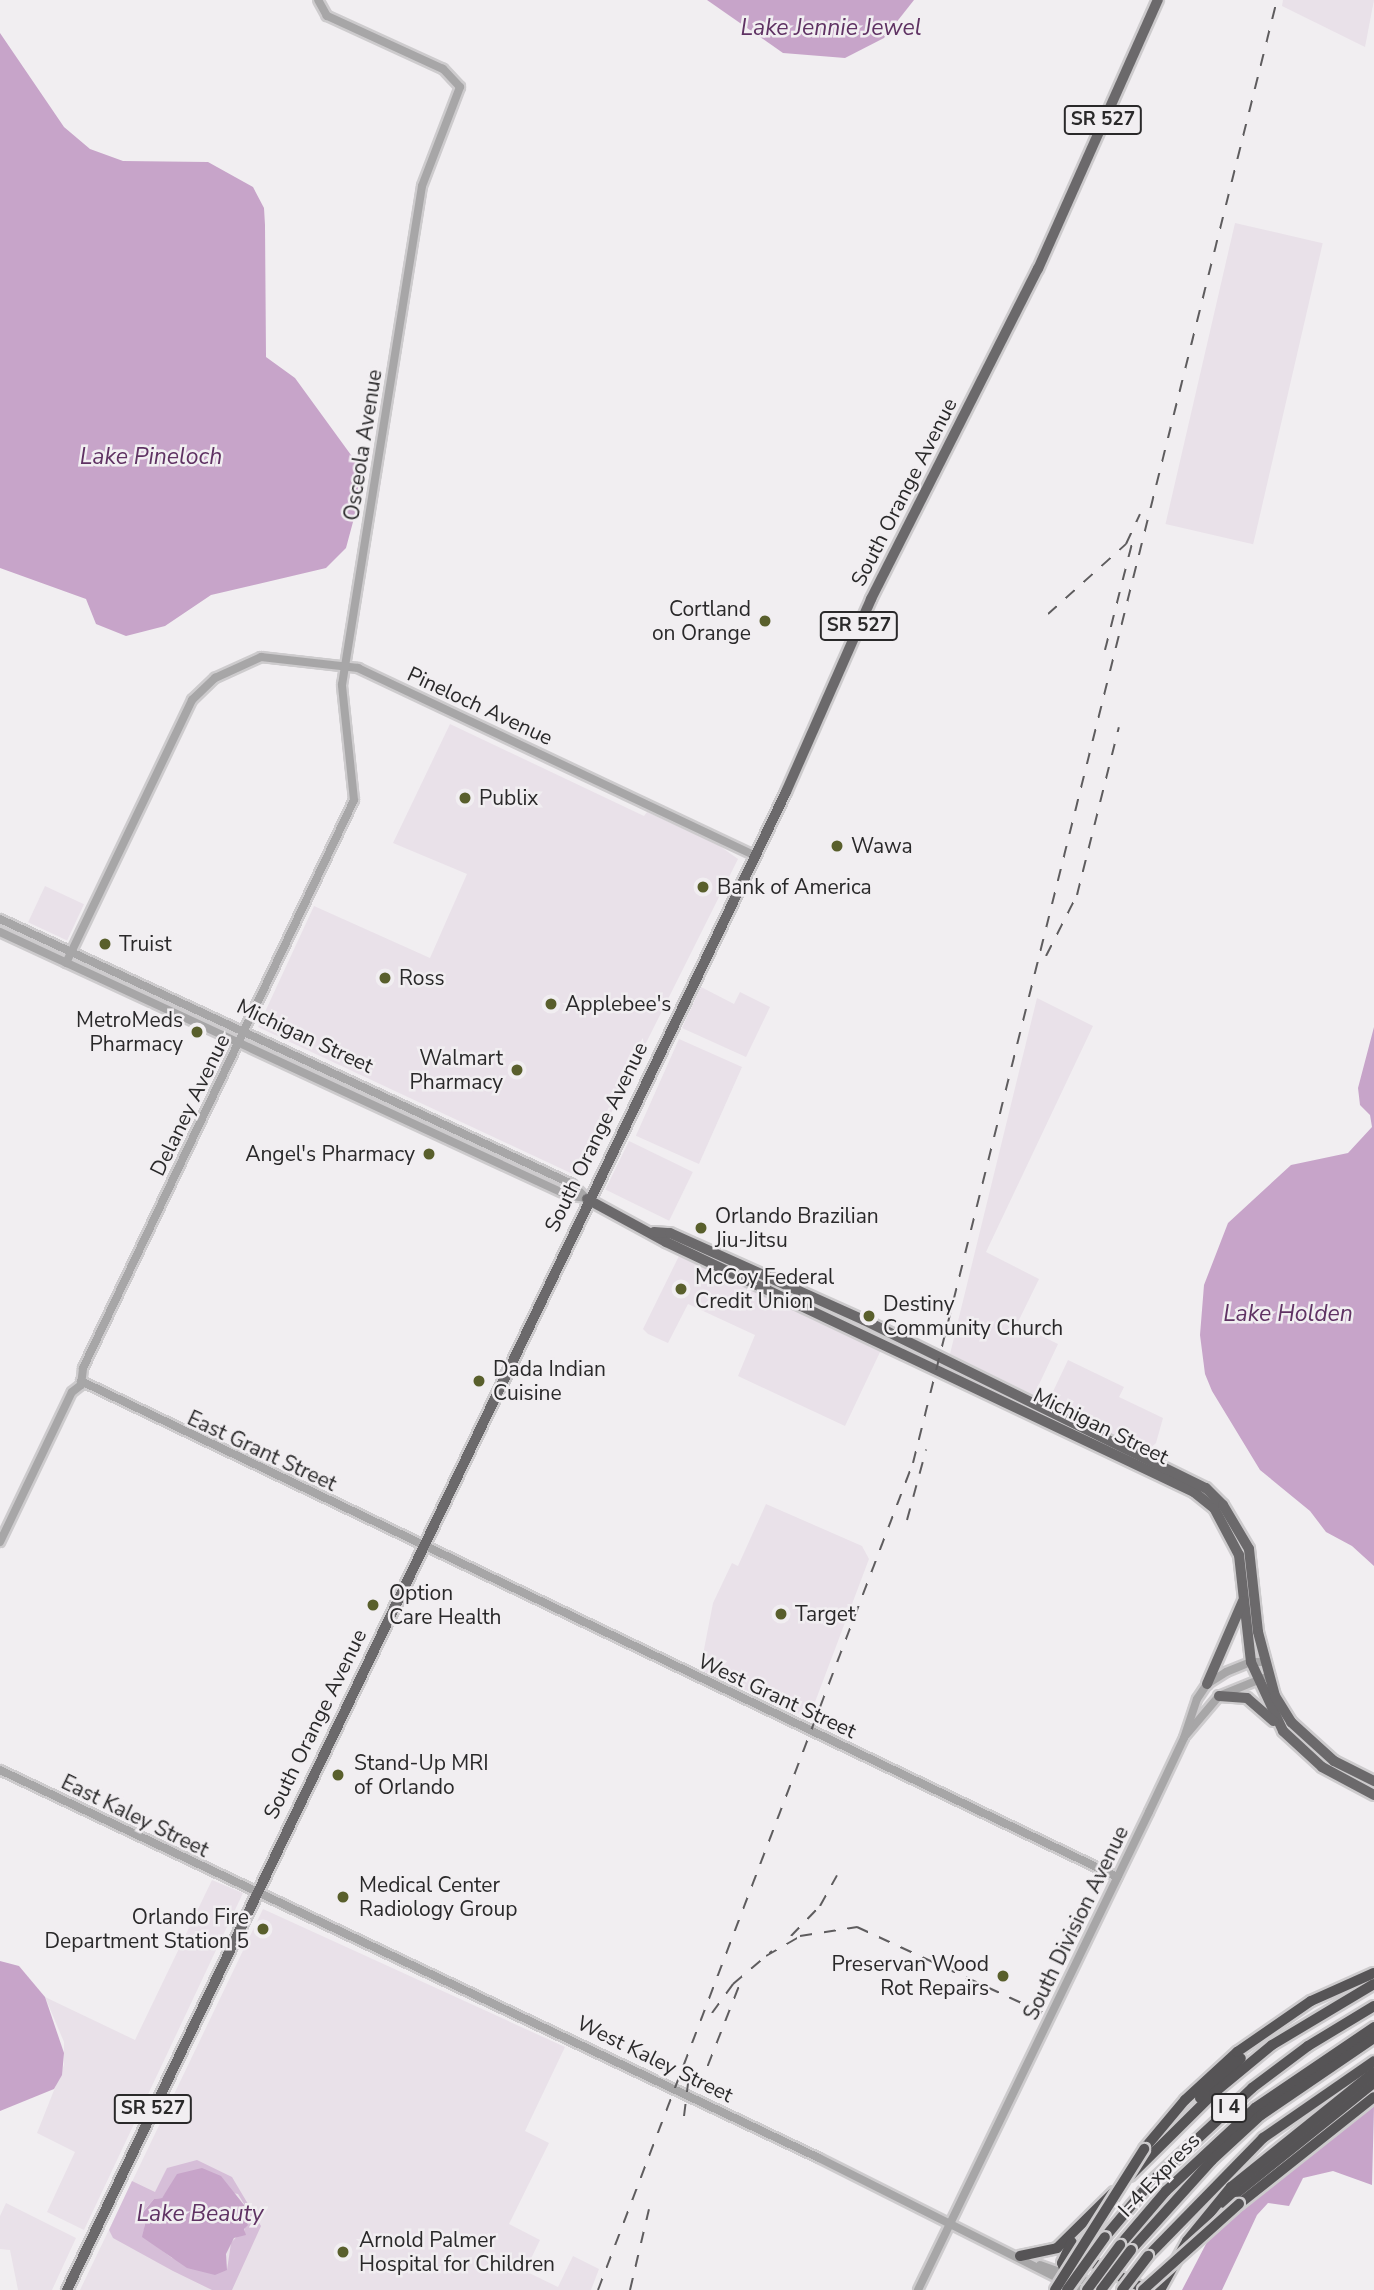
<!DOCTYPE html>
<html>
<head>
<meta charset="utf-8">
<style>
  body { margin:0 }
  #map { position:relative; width:1374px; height:2290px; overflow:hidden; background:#f1eef1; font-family:"Nunito Sans",sans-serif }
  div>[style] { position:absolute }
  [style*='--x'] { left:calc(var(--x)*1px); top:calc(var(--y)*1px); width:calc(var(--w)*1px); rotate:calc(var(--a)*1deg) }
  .built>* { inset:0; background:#e9e1e9; transform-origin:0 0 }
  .green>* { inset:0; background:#d6bed8 }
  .water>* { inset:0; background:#c7a4c9 }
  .roads { filter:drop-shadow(2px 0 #cdcbcd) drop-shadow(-2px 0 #cdcbcd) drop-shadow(0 2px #cdcbcd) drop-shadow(0 -2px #cdcbcd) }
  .minor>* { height:8px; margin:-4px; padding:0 4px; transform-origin:4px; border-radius:4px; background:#a7a6a7 }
  .major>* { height:10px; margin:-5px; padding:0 5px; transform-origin:5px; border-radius:5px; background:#6b696b }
  .highway>* { height:10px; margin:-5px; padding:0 5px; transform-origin:5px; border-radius:5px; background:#565456 }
  .rail>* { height:2px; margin-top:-1px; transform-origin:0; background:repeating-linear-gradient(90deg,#5e5c5e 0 12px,transparent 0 24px) }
  .bridges { filter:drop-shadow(2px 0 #cdcbcd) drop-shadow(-2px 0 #cdcbcd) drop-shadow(0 2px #cdcbcd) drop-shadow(0 -2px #cdcbcd) }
  .highway-bridge>* { height:10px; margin:-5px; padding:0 5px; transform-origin:5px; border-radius:5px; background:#565456 }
  .dots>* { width:19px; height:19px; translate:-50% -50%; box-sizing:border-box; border:4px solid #f1eef1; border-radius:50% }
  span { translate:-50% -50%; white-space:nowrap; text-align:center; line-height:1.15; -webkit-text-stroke:5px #f1eef1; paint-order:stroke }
  .shield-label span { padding:2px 5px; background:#f1eef1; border:2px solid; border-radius:5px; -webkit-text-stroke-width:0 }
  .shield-label { font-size:19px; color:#2a292a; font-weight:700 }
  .street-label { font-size:21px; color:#2a292a }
  .poi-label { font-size:21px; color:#2a292a }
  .right { translate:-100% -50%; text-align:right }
  .left { translate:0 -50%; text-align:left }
  .water-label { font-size:23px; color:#5f3263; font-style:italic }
</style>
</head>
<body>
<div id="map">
  <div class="built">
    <div style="clip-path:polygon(1283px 0,1374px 0,1365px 47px,1282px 6px)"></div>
    <div style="left:1235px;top:223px;width:90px;height:309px;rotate:13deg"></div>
    <div style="clip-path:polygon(450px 724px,644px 816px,647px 812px,717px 844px,738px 859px,581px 1173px,575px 1175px,258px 1027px,314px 906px,430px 958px,467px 874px,393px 843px)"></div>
    <div style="left:45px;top:886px;width:43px;height:40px;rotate:25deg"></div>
    <div style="clip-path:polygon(701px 987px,734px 1004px,740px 992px,770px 1007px,746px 1057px,682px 1028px)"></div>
    <div style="clip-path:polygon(1037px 998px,1093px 1026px,986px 1252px,1039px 1279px,1017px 1324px,1058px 1344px,1034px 1395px,950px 1354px)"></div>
    <div style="left:679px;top:1039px;width:69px;height:106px;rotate:24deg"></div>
    <div style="left:629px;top:1141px;width:71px;height:54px;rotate:26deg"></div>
    <div style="clip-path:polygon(679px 1256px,881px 1350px,845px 1426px,738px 1376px,755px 1335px,688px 1304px,668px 1343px,648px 1334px,643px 1329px)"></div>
    <div style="clip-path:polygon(1068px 1360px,1124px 1387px,1119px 1397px,1163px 1418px,1156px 1443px,1147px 1451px,1048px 1402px)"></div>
    <div style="clip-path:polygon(766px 1504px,862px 1546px,869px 1559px,809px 1718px,700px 1670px,713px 1603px,732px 1563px,738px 1566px)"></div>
    <div style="clip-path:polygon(212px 1880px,243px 1893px,84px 2230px,47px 2212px,75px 2152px,37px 2133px,64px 2065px,64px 2042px,45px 1997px,135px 2040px)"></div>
    <div style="clip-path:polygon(263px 1909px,565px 2047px,525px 2131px,549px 2143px,509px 2224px,540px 2240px,525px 2271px,558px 2287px,573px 2256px,599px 2269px,591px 2290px,80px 2290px)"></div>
    <div style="clip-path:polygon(6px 2203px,76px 2238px,52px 2290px,18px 2290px,10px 2250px,0 2249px,0 2216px)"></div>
  </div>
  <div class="green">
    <div style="clip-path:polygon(evenodd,197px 2160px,232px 2177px,261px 2226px,232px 2290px,212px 2290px,173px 2271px,113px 2238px,109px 2230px,132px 2181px,155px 2192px,167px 2168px,197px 2160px,174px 2182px,238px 2194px,247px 2209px,243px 2214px,245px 2234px,240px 2233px,231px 2243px,227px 2270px,172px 2258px,143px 2236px,145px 2223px,140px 2215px,154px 2199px,162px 2198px,174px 2182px)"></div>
  </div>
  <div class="water">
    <div style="clip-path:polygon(707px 0,914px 0,884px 38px,845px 58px,783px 53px)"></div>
    <div style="clip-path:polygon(0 33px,64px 127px,90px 149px,123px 161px,208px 162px,253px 187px,264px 208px,265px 225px,266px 357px,295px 378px,359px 466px,357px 507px,346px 548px,326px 568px,211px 595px,165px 626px,126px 636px,96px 624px,86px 599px,0 568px)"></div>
    <div style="clip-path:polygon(1374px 1027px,1374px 1566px,1352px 1546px,1326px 1532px,1310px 1511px,1260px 1470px,1212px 1391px,1205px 1374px,1200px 1335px,1204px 1285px,1228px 1223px,1291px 1165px,1348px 1153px,1372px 1127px,1370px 1115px,1360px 1105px,1358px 1088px)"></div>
    <div style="clip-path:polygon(0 1961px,19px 1966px,45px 1997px,64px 2053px,62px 2075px,54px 2089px,0 2111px)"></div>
    <div style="clip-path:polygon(1374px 2106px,1372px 2185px,1333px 2171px,1303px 2178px,1289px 2206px,1268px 2203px,1257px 2215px,1222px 2290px,1182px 2290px,1207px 2242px,1248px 2204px)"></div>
    <div style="clip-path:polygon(202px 2168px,221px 2176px,248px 2210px,243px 2214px,248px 2225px,244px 2229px,246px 2235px,234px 2238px,226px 2254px,227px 2270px,215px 2275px,187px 2268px,142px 2237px,145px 2224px,140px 2216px,154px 2199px,162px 2198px,177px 2174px)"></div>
  </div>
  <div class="roads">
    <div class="minor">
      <div style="--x:0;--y:919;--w:630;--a:24.86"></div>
      <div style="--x:572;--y:1184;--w:21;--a:45"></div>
      <div style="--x:0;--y:932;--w:625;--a:24.88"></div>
      <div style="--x:567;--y:1195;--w:19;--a:9"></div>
      <div style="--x:66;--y:963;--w:292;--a:-64.4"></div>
      <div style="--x:192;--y:700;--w:32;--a:-44"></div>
      <div style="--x:215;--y:678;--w:51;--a:-24.5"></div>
      <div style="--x:261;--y:657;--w:98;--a:6.5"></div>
      <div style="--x:358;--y:668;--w:438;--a:25.3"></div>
      <div style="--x:81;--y:1381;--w:1149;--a:25.58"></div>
      <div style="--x:0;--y:1542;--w:166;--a:-64.4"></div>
      <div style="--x:72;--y:1392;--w:11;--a:-38"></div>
      <div style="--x:81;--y:1385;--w:17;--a:-83"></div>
      <div style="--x:83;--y:1368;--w:629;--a:-64.49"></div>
      <div style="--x:354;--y:800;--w:116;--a:-96"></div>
      <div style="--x:342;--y:685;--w:505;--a:-80.89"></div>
      <div style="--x:422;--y:186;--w:106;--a:-69"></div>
      <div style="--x:460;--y:87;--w:25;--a:-133"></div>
      <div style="--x:443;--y:69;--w:128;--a:-155.4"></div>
      <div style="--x:327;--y:16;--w:18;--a:-119"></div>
      <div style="--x:1186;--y:1735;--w:51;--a:-49.8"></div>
      <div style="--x:1219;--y:1696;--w:48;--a:-22.2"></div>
      <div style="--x:0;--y:1770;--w:906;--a:25.35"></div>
      <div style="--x:819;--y:2158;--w:293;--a:26.7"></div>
      <div style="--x:1040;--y:2265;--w:57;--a:19.4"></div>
      <div style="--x:918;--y:2290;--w:531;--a:-64.21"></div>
      <div style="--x:1149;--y:1812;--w:82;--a:-64.7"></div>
      <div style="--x:1184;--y:1738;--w:41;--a:-71.6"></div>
      <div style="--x:1197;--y:1699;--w:18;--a:-56"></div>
      <div style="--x:1207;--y:1684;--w:22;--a:-32"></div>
      <div style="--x:1226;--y:1672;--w:27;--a:-22"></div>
      <div style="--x:1251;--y:1662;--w:14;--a:0"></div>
    </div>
    <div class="major">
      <div style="--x:587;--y:1199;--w:90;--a:28.6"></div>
      <div style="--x:666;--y:1242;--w:584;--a:25.34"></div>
      <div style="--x:1194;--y:1492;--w:26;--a:39"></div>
      <div style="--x:1214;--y:1508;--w:53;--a:62"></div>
      <div style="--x:1239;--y:1555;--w:108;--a:83.6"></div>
      <div style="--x:1251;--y:1662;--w:76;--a:65.1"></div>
      <div style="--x:1283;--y:1731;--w:53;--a:42.7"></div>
      <div style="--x:1322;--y:1767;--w:59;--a:28.3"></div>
      <div style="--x:654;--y:1232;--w:16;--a:4"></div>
      <div style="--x:670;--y:1233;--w:213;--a:24.2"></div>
      <div style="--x:864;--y:1320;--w:381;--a:26.2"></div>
      <div style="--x:1206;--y:1488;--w:24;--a:45"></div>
      <div style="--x:1223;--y:1505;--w:51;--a:59.4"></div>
      <div style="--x:1249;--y:1549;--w:83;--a:83.8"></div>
      <div style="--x:1258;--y:1632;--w:66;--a:75.1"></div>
      <div style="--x:1275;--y:1696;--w:31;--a:58"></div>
      <div style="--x:1291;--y:1722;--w:58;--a:42.2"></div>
      <div style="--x:1334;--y:1761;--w:45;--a:26.6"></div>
      <div style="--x:1207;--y:1684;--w:90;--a:-66.6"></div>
      <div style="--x:1219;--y:1696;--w:28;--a:4"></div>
      <div style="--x:1247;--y:1698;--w:35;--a:41"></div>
      <div style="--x:67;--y:2290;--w:1662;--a:-64.36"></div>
      <div style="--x:786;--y:792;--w:211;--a:-66.2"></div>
      <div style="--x:871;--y:599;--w:370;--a:-63.2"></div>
      <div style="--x:1038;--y:269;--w:295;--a:-66"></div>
    </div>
    <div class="highway">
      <div style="--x:1200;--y:2098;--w:57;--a:-44.3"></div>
      <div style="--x:1144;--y:2149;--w:64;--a:-50.1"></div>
      <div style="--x:1185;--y:2100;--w:71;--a:-42.7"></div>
      <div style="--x:1237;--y:2052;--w:90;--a:-34.6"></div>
      <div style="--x:1311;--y:2001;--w:69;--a:-24"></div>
      <div style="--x:1130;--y:2176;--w:118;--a:-44.7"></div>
      <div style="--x:1214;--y:2093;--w:75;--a:-39.6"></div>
      <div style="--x:1272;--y:2045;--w:119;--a:-30.9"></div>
      <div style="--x:1224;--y:2203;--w:192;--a:-38.7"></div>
      <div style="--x:1239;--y:2204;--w:172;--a:-38.4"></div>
      <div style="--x:1105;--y:2237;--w:72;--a:-50.1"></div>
      <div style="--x:1151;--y:2182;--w:138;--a:-42.9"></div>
      <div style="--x:1252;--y:2088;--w:70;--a:-36.9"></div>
      <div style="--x:1308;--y:2046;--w:77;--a:-31.2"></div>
      <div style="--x:1120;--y:2245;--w:71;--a:-49.6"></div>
      <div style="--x:1166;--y:2191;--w:122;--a:-43"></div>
      <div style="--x:1255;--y:2108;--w:144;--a:-34.2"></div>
      <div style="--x:1131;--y:2250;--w:121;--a:-48"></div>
      <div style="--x:1212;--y:2160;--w:67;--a:-42.6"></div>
      <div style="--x:1261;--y:2115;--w:137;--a:-34.3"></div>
      <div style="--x:1020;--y:2256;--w:38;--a:-12"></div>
      <div style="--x:1057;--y:2248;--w:80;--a:-44.5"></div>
      <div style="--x:1148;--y:2256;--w:165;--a:-45.7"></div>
      <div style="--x:1263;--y:2138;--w:135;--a:-34.7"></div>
      <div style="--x:1081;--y:2257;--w:74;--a:26.6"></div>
      <div style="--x:1068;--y:2281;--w:19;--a:-108"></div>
      <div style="--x:1062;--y:2263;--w:23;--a:-65"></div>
      <div style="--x:1160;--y:2290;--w:56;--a:-61.1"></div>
      <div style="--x:1187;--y:2241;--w:70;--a:-50.8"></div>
      <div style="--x:1231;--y:2187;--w:184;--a:-38.8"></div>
    </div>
  </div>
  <div class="rail">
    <div style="--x:1048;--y:614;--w:105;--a:-41.9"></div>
    <div style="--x:1126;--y:544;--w:33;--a:-65"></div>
    <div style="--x:1105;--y:650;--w:119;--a:-75.8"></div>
    <div style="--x:1046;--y:956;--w:68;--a:-63.1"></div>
    <div style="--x:1077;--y:895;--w:173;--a:-76"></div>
    <div style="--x:907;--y:1520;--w:73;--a:-74.8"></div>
    <div style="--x:791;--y:1936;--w:42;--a:-46"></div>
    <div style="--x:820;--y:1906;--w:35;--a:-61"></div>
    <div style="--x:766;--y:1956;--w:39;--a:-30"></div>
    <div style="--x:800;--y:1936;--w:58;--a:-9"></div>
    <div style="--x:857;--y:1927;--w:205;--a:24.8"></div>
    <div style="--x:712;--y:2013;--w:36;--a:-54"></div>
    <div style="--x:733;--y:1984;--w:51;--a:-40.2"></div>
    <div style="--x:699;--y:2088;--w:110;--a:-68.6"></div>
    <div style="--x:684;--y:2116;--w:41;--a:-83"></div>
    <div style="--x:598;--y:2290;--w:885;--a:-69.15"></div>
    <div style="--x:913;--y:1463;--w:1508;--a:-76.03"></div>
    <div style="--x:630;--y:2290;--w:83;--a:-76.8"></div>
  </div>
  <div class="bridges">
    <div class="highway-bridge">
      <div style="--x:1055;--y:2290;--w:167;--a:-57.7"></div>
      <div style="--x:1067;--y:2290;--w:65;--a:-54.4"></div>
      <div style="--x:1087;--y:2290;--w:56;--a:-53.7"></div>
      <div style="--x:1101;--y:2290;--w:50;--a:-53.1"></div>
      <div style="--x:1122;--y:2290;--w:43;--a:-52.6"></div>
      <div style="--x:1143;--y:2290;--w:129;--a:-41.9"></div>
    </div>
  </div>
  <div class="dots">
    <div style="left:765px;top:621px;background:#595f2c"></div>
    <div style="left:465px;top:798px;background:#595f2c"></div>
    <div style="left:837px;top:846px;background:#595f2c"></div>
    <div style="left:703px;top:887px;background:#595f2c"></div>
    <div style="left:105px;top:944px;background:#595f2c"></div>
    <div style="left:385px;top:978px;background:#595f2c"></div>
    <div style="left:551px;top:1004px;background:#595f2c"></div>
    <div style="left:197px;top:1032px;background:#595f2c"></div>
    <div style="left:517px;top:1070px;background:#595f2c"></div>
    <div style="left:429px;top:1154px;background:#595f2c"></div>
    <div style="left:701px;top:1228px;background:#595f2c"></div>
    <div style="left:681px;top:1289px;background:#595f2c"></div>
    <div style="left:869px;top:1316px;background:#595f2c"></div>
    <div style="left:479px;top:1381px;background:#595f2c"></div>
    <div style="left:373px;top:1605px;background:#595f2c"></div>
    <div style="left:781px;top:1614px;background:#595f2c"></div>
    <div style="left:338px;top:1775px;background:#595f2c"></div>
    <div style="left:343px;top:1897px;background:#595f2c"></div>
    <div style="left:263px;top:1929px;background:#595f2c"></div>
    <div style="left:1003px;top:1976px;background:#595f2c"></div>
    <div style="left:343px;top:2252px;background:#595f2c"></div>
  </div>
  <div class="shield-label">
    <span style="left:1103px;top:120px">SR 527</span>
    <span style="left:859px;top:626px">SR 527</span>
    <span style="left:1229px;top:2108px">I 4</span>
    <span style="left:153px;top:2109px">SR 527</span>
  </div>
  <div class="street-label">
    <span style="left:363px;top:445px;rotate:-81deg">Osceola Avenue</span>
    <span style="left:904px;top:492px;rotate:-63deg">South Orange Avenue</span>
    <span style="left:480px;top:706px;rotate:25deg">Pineloch Avenue</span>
    <span style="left:305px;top:1036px;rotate:25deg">Michigan Street</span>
    <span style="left:190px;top:1105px;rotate:-64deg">Delaney Avenue</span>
    <span style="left:596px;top:1137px;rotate:-64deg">South Orange Avenue</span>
    <span style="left:1101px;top:1426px;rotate:26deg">Michigan Street</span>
    <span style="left:262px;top:1451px;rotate:25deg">East Grant Street</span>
    <span style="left:777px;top:1696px;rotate:25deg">West Grant Street</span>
    <span style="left:315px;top:1724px;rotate:-64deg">South Orange Avenue</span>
    <span style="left:135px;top:1816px;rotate:26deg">East Kaley Street</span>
    <span style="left:1076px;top:1923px;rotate:-64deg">South Division Avenue</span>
    <span style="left:655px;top:2059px;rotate:26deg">West Kaley Street</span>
    <span style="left:1159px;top:2175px;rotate:-46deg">I-4 Express</span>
  </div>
  <div class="poi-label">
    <span class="right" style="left:751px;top:621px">Cortland<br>on Orange</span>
    <span class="left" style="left:479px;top:798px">Publix</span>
    <span class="left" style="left:851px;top:846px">Wawa</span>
    <span class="left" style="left:717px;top:887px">Bank of America</span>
    <span class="left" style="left:119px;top:944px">Truist</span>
    <span class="left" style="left:399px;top:978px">Ross</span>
    <span class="left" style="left:565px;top:1004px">Applebee's</span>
    <span class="right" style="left:183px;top:1032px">MetroMeds<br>Pharmacy</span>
    <span class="right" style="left:503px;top:1070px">Walmart<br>Pharmacy</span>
    <span class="right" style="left:415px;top:1154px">Angel's Pharmacy</span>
    <span class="left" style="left:715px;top:1228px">Orlando Brazilian<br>Jiu-Jitsu</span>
    <span class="left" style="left:695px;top:1289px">McCoy Federal<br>Credit Union</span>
    <span class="left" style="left:883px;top:1316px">Destiny<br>Community Church</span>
    <span class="left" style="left:493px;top:1381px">Dada Indian<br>Cuisine</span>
    <span class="left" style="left:389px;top:1605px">Option<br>Care Health</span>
    <span class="left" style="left:795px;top:1614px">Target</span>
    <span class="left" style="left:354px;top:1775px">Stand-Up MRI<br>of Orlando</span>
    <span class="left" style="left:359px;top:1897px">Medical Center<br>Radiology Group</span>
    <span class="right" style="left:249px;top:1929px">Orlando Fire<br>Department Station 5</span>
    <span class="right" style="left:989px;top:1976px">Preservan Wood<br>Rot Repairs</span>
    <span class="left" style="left:359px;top:2252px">Arnold Palmer<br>Hospital for Children</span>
  </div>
  <div class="water-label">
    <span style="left:831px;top:28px">Lake Jennie Jewel</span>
    <span style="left:151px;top:457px">Lake Pineloch</span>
    <span style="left:1288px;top:1314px">Lake Holden</span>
    <span style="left:200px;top:2214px">Lake Beauty</span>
  </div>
</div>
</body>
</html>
